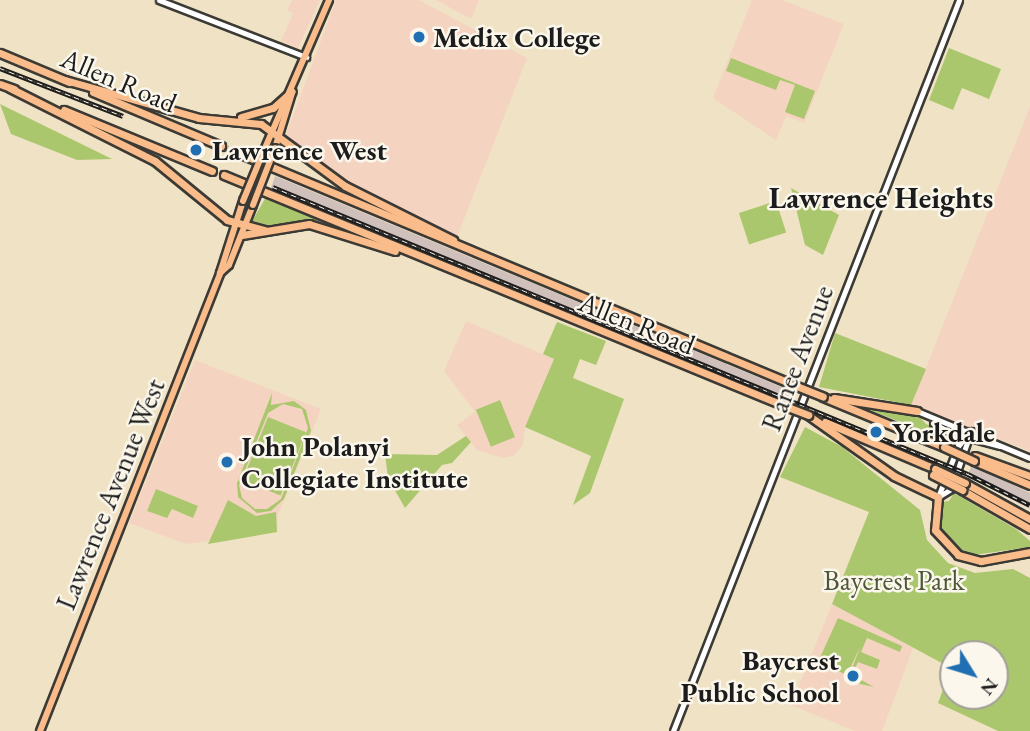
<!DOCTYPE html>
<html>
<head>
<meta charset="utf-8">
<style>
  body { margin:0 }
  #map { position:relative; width:1030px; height:731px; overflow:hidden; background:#f0e2c4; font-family:"EB Garamond",serif }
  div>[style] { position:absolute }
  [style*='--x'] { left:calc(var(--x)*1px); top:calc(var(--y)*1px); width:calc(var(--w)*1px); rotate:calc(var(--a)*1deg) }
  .built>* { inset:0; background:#f4d3c1 }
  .industrial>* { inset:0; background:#d0c0bc }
  .green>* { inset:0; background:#abc76e; transform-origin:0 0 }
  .highway-tunnel>* { height:7px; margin-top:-3.5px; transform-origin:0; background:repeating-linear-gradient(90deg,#c6baa2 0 7px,transparent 0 10.5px) }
  .roads { filter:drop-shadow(2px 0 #3c3a35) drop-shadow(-2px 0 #3c3a35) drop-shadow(0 2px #3c3a35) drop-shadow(0 -2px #3c3a35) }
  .minor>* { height:5px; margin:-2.5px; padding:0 2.5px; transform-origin:2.5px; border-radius:2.5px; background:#fff }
  .major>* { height:6px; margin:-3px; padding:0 3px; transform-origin:3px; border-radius:3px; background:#f9bc8a }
  .highway>* { height:7px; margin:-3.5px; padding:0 3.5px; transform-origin:3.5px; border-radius:3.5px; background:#f9bc8a }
  .rail>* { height:4.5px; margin-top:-2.25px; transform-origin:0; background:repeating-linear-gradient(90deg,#fbf7ec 0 5px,#1c1c1c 0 10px); box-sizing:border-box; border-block:2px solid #1c1c1c }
  .bridges { filter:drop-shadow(2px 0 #3c3a35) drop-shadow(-2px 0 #3c3a35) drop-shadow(0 2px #3c3a35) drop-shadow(0 -2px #3c3a35) }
  .major-bridge>* { height:6px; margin:-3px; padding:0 3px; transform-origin:3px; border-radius:3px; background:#f9bc8a }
  .highway-bridge>* { height:7px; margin:-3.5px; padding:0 3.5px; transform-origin:3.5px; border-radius:3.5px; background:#f9bc8a }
  .dots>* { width:19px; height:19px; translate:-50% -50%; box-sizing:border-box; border:4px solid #fbf7ec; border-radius:50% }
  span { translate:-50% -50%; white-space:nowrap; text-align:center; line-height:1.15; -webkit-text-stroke:5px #fbf7ec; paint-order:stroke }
  .poi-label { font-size:28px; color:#1c1c1c; font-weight:700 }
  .left { translate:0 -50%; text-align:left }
  .right { translate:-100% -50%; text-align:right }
  .street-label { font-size:28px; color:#1c1c1c }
  .park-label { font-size:28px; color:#4e5839 }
  .neighbourhood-label { font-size:30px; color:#1c1c1c; font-weight:700 }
  .north { position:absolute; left:939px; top:640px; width:70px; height:70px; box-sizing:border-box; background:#fbf7ec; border:2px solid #a29f99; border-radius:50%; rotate:128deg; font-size:19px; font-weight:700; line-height:28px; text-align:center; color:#1c1c1c }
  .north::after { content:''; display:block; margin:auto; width:24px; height:32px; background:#1f6fb2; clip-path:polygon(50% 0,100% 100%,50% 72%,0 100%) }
</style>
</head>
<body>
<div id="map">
  <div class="built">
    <div style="clip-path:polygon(292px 0,320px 0,298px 48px,281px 41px,293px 13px,287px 10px)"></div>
    <div style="clip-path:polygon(336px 0,419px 0,527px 58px,457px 237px,355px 187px,286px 135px)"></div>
    <div style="clip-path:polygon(436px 0,479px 0,471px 19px)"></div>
    <div style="clip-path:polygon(752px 0,782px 0,844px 24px,804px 123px,786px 116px,776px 140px,713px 98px)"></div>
    <div style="clip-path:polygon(1030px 107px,1030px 451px,911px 405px)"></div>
    <div style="clip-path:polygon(466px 321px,554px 359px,525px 427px,523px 445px,513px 456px,503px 458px,477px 450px,457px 425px,475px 412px,444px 371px)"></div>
    <div style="clip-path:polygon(195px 360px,321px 409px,278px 515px,277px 532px,186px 544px,129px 523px)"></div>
    <div style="clip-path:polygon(832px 604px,913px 648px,882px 731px,855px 731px,791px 705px)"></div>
  </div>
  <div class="industrial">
    <div style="clip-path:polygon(275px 176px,791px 391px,788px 400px,271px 188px)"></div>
    <div style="clip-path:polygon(972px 465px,1030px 493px,1030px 509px,967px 476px)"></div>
  </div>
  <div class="green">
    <div style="clip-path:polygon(949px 48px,1001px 69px,989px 99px,962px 88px,953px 110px,929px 100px)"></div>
    <div style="clip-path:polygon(731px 58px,815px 91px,804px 119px,785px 112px,795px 85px,780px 80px,776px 90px,726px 71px)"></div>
    <div style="clip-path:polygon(0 104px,112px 159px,77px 160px,11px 134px)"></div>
    <div style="clip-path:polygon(791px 188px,839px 215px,823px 255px,805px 245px)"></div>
    <div style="clip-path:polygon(266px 197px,323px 220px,258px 226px,251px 223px)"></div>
    <div style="left:776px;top:201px;width:33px;height:39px;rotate:72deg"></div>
    <div style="clip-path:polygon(557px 322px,606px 341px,596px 365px,580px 359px,573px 378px,624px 399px,590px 493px,573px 505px,591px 456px,525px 427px,554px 359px,543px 354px)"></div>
    <div style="clip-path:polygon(835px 333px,926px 369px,911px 405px,819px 387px)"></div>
    <div style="clip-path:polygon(evenodd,272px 393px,271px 405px,294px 401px,306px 410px,311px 431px,284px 499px,271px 511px,257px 513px,238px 497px,237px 483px,272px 393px,283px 404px,302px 409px,308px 428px,281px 499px,267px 509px,255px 509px,242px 498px,239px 485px,268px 413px,283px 404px)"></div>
    <div style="left:500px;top:400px;width:40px;height:26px;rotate:68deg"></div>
    <div style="clip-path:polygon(860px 406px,916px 413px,926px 424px,951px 434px,948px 441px)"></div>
    <div style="left:268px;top:417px;width:41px;height:68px;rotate:22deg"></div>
    <div style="clip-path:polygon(evenodd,805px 427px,842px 447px,920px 510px,927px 540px,948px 563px,975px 573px,1013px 569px,1030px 578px,1030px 731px,998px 731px,938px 703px,951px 668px,832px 604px,869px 512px,780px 477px,805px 427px,953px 654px,995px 654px,995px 696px,953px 696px,953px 654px)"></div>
    <div style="clip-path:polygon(466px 436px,471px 442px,452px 463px,442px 465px,405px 508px,388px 478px,385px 454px,437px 455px)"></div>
    <div style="clip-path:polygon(156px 489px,198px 506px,193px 518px,172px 509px,167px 518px,147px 511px)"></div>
    <div style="clip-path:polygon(954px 493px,1016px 529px,1030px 541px,1030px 547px,974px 555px,957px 548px,943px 531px,939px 515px,941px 502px,949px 501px)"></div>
    <div style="clip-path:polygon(228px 500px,256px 516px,276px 512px,277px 532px,208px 544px)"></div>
    <div style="clip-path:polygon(838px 618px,902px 646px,900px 652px,867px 638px,861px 652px,880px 660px,877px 669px,858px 662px,852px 675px,874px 687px,847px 681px,861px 645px,847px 675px,818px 662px)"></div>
  </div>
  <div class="highway-tunnel">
    <div style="--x:221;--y:146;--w:16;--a:22"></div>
  </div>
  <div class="roads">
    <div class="minor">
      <div style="--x:159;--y:0;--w:158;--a:21.2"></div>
      <div style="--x:917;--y:411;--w:122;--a:22.6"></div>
      <div style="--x:933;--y:423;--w:25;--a:29"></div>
      <div style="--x:955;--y:435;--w:9;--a:72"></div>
      <div style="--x:970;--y:438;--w:31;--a:15"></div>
      <div style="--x:938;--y:497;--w:15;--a:-32"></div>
      <div style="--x:951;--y:489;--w:61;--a:-71"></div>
      <div style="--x:938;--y:497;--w:55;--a:-68.6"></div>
      <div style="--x:958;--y:446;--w:20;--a:-49"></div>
      <div style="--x:673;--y:731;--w:785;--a:-68.63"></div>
    </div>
    <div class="major">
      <div style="--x:275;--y:148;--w:58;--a:-72.8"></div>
      <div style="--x:262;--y:155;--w:169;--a:-66.6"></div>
      <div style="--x:220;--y:273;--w:12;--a:-42"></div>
      <div style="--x:229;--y:265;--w:65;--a:-68.2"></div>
      <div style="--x:40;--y:731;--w:492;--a:-68.5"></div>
      <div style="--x:220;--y:273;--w:76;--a:-72.3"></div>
    </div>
    <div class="highway">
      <div style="--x:0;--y:53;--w:75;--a:22.8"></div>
      <div style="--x:65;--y:80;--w:139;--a:15.8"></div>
      <div style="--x:199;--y:118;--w:62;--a:5.5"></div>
      <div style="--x:261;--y:124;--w:104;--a:36.4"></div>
      <div style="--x:345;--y:186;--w:121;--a:26.6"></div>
      <div style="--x:0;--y:84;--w:15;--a:20"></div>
      <div style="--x:10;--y:88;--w:162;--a:26.7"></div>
      <div style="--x:155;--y:161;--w:93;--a:39.3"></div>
      <div style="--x:227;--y:220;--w:39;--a:15"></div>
      <div style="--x:93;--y:92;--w:139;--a:22.9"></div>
      <div style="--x:64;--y:110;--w:160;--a:22.4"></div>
      <div style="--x:241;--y:117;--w:33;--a:-16"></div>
      <div style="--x:273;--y:108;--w:25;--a:-42"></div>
      <div style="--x:236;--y:152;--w:605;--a:22.66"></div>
      <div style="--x:224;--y:175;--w:607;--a:22.38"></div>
      <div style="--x:242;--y:235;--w:68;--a:-9.3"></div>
      <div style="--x:309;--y:224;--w:90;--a:17.4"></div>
      <div style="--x:823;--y:397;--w:131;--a:22.5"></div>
      <div style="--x:834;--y:398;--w:84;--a:8.9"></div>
      <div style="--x:808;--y:415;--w:105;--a:35.3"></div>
      <div style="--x:894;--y:476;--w:49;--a:25.5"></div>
      <div style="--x:938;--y:497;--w:33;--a:95"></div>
      <div style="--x:935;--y:530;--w:34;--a:47"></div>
      <div style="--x:958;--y:555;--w:24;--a:15"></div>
      <div style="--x:981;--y:561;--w:50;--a:-10.4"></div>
      <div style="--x:825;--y:422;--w:120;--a:23.1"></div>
      <div style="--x:975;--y:456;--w:59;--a:20"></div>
      <div style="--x:974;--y:461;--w:61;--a:23.2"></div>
      <div style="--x:965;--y:483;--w:74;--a:29"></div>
      <div style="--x:962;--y:490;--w:78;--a:29.8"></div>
    </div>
  </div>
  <div class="rail">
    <div style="--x:0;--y:68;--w:132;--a:21.3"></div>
    <div style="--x:273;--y:187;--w:752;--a:22.44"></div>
    <div style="--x:968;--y:474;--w:69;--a:26.6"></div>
  </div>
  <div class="bridges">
    <div class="major-bridge">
      <div style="--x:243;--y:201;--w:50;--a:-67.6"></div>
      <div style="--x:253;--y:205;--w:61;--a:-68.9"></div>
    </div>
    <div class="highway-bridge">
      <div style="--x:794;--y:385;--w:31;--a:22"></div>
      <div style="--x:785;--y:406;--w:25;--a:21"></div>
      <div style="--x:944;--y:447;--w:33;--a:25"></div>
      <div style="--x:935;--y:469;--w:33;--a:25"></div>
      <div style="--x:933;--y:475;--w:33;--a:27"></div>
    </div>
  </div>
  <div class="dots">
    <div style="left:419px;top:37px;background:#1f6fb2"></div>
    <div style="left:196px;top:150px;background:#1f6fb2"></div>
    <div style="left:876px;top:432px;background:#1f6fb2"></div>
    <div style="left:227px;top:462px;background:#1f6fb2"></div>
    <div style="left:853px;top:676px;background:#1f6fb2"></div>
  </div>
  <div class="poi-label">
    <span class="left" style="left:433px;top:37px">Medix College</span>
    <span class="left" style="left:212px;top:150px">Lawrence West</span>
    <span class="left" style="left:892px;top:432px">Yorkdale</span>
    <span class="left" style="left:241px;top:462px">John Polanyi<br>Collegiate Institute</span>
    <span class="right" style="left:839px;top:676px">Baycrest<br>Public School</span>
  </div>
  <div class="street-label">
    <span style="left:119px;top:80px;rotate:23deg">Allen Road</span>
    <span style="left:637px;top:323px;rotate:22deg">Allen Road</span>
    <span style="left:797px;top:358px;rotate:-69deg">Ranee Avenue</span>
    <span style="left:110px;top:494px;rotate:-68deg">Lawrence Avenue West</span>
  </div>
  <div class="park-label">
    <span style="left:894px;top:580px">Baycrest Park</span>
  </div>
  <div class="neighbourhood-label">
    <span style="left:881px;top:198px">Lawrence Heights</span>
  </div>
  <div class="north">N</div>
</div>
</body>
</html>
